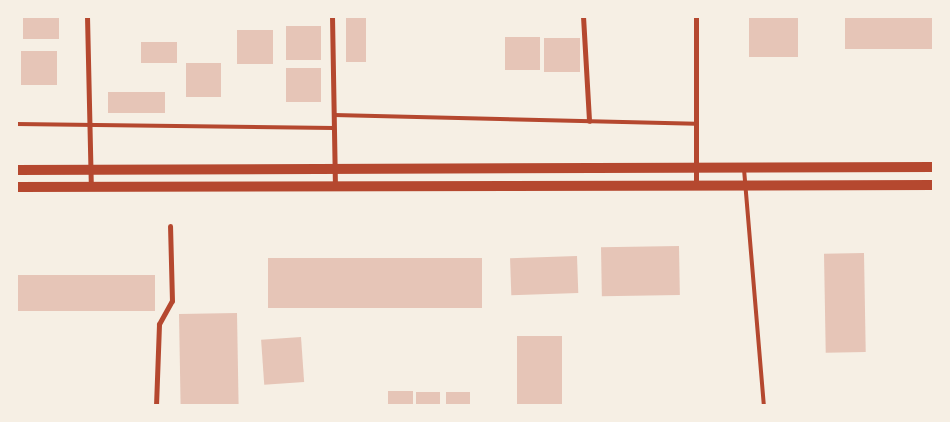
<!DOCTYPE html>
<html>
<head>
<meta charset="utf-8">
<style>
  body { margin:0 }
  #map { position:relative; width:950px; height:422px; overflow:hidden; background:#f6efe4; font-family:Georgia,serif }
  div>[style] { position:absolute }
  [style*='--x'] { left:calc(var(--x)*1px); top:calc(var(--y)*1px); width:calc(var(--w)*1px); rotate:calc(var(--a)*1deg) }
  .building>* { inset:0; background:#e6c5b7; transform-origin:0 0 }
  .service>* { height:4px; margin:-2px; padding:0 2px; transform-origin:2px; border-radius:2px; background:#b5482f }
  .minor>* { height:5px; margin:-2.5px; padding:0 2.5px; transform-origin:2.5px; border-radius:2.5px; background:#b5482f }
  .secondary>* { height:10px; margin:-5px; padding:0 5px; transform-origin:5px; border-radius:5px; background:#b5482f }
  span { translate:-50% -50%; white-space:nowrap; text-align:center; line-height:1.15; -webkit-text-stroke:4px #f6efe4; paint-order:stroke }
  .frame { position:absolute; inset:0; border:18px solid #f6efe4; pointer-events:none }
</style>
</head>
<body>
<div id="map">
  <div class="building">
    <div style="left:23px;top:16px;width:36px;height:23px"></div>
    <div style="left:346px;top:16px;width:20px;height:46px"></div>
    <div style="left:749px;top:16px;width:49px;height:41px"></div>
    <div style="left:845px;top:16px;width:89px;height:33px"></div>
    <div style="left:286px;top:26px;width:35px;height:34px"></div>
    <div style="left:237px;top:30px;width:36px;height:34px"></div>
    <div style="left:505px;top:37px;width:35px;height:33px"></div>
    <div style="left:544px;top:38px;width:36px;height:34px"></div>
    <div style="left:177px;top:42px;width:21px;height:36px;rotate:90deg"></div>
    <div style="left:21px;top:51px;width:36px;height:34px"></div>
    <div style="left:221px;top:63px;width:34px;height:35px;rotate:90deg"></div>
    <div style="left:321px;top:68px;width:34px;height:35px;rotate:90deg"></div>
    <div style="left:165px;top:92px;width:21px;height:57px;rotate:90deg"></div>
    <div style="left:679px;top:246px;width:49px;height:78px;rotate:89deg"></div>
    <div style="left:864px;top:253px;width:99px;height:40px;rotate:89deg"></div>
    <div style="left:577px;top:256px;width:37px;height:67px;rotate:88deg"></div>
    <div style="left:482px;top:258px;width:50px;height:214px;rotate:90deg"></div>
    <div style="left:16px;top:275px;width:139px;height:36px"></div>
    <div style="left:237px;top:313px;width:93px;height:58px;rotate:89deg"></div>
    <div style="left:517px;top:336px;width:45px;height:70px"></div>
    <div style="left:301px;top:337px;width:45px;height:40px;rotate:86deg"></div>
    <div style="left:388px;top:391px;width:25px;height:15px"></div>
    <div style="left:416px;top:392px;width:24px;height:14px"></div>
    <div style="left:446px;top:392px;width:24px;height:14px"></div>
  </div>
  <div class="service">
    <div style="--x:334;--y:115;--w:362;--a:1.4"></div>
    <div style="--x:16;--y:124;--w:318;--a:0.7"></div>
    <div style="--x:744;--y:169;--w:238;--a:85.2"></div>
  </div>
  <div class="minor">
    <div style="--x:87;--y:16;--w:171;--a:88.7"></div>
    <div style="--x:332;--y:16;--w:170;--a:89"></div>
    <div style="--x:583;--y:16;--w:105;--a:86.7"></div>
    <div style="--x:696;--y:184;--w:168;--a:-90"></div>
    <div style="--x:156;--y:406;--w:82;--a:-87.9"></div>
    <div style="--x:159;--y:324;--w:26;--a:-61"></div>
    <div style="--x:172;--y:301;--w:75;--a:-91.5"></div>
  </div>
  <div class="secondary">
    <div style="--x:16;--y:170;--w:918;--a:-0.19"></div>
    <div style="--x:16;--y:187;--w:918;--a:-0.12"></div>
  </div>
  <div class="frame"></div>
</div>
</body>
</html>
